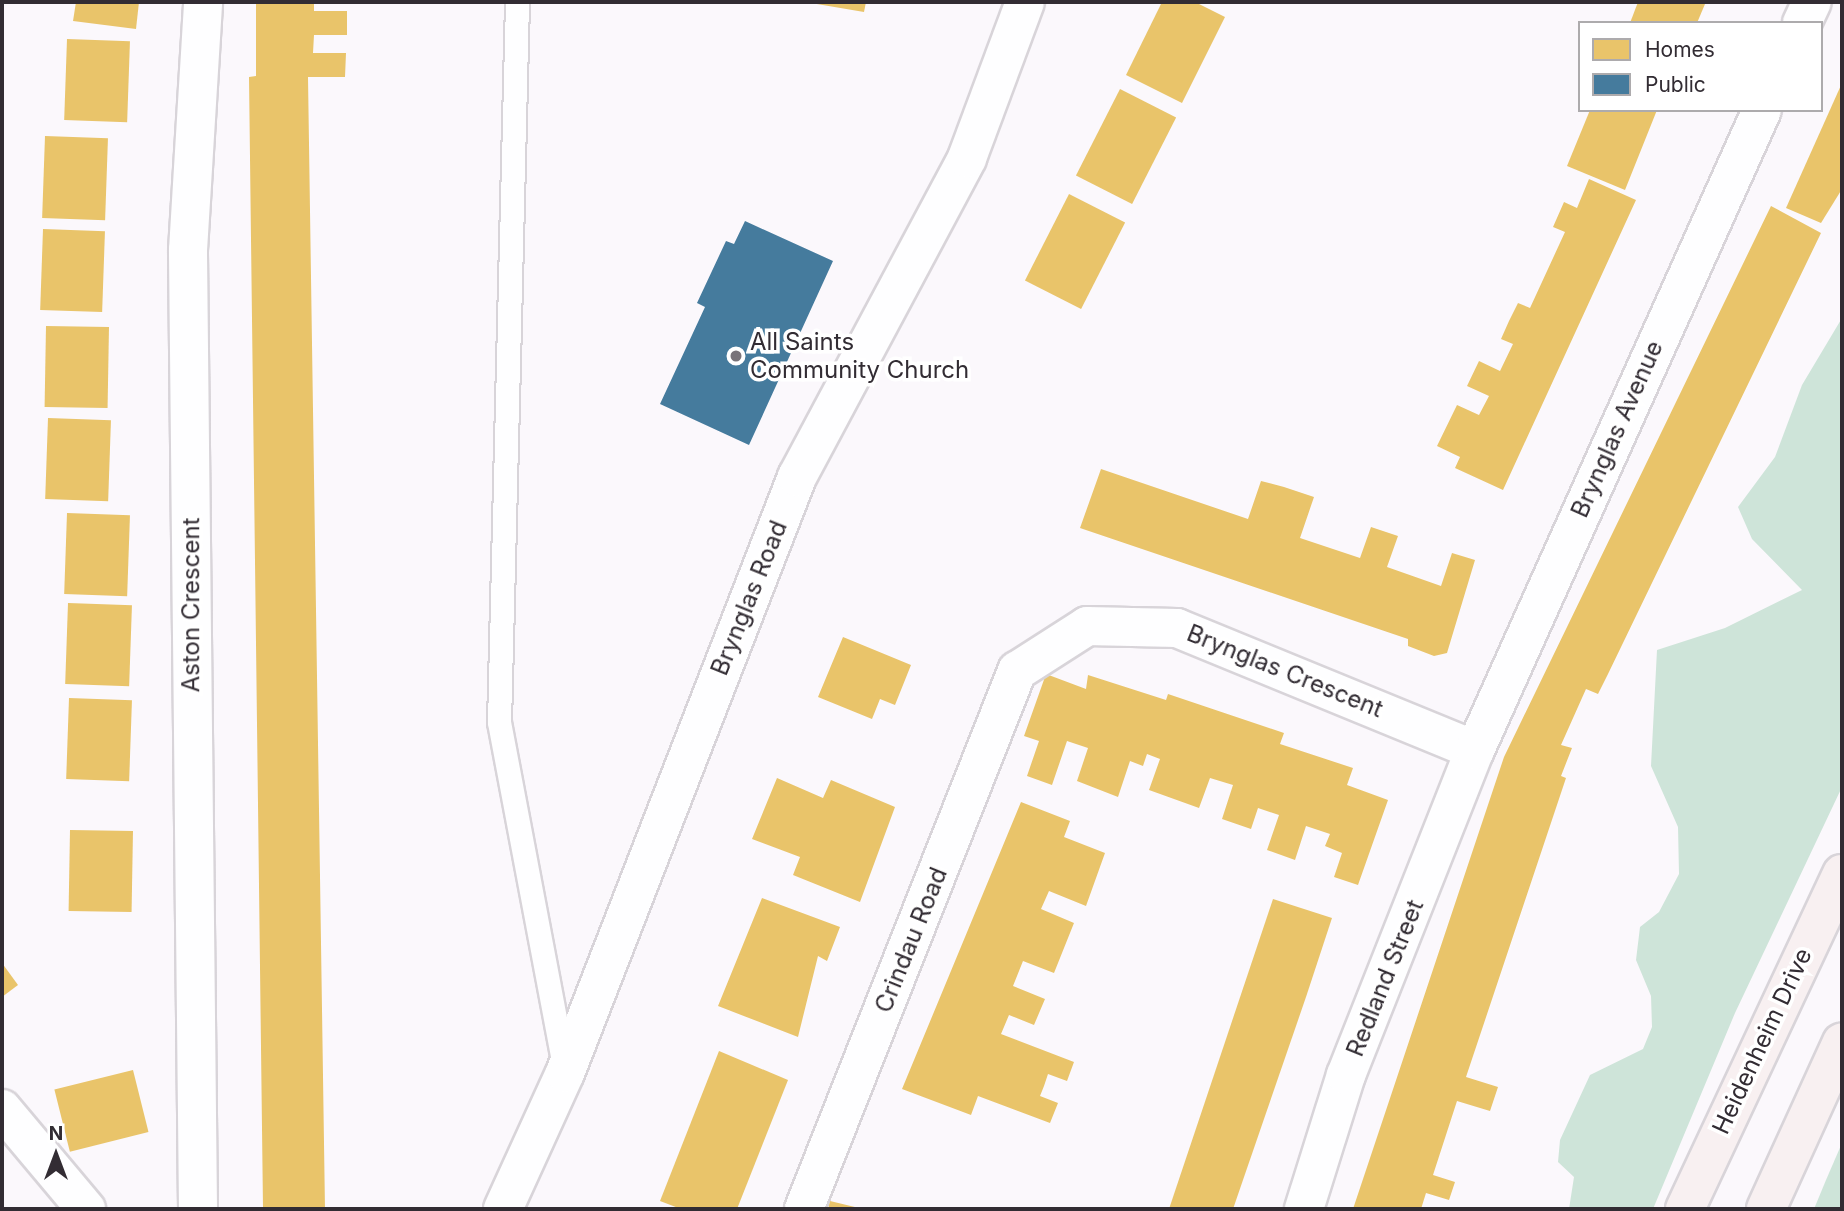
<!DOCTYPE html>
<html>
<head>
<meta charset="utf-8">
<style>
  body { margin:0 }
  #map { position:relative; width:1844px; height:1211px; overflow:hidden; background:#fbf8fc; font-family:Inter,sans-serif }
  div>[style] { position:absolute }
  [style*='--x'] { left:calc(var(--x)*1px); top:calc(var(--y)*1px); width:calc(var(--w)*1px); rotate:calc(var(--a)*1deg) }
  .green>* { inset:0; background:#cee4d9 }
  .homes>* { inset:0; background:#e9c46a; transform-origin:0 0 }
  .public>* { inset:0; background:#457b9d }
  .roads { filter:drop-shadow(2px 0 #d8d4d9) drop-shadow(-2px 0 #d8d4d9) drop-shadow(0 2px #d8d4d9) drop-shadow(0 -2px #d8d4d9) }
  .lane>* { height:23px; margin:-11.5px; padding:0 11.5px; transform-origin:11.5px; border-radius:11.5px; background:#fefeff }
  .street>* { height:38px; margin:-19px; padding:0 19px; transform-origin:19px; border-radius:19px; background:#fefeff }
  .primary>* { height:38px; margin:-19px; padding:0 19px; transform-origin:19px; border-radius:19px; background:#f8f0f1 }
  .dots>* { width:19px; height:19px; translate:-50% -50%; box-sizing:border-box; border:4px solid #fff; border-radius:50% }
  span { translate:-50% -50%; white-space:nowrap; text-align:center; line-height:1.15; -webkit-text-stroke:7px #fff; paint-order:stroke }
  .poi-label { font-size:24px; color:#322c33 }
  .left { translate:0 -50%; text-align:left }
  .street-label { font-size:24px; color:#322c33 }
  .frame { position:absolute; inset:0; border:4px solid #322c33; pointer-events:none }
  .legend { position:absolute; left:1578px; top:21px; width:245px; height:91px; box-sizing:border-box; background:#fff; border:2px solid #adabad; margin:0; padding:9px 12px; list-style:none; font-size:21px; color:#322c33 }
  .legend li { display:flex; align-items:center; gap:14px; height:35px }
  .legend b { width:35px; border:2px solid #adabad }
  .north { position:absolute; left:21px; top:1120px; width:70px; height:70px; -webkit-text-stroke:5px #fff; paint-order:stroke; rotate:0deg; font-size:19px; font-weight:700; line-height:28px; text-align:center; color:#322c33 }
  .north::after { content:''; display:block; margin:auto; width:24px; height:32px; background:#322c33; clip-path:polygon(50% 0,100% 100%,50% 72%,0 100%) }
</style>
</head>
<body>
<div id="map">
  <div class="green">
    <div style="clip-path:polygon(1842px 318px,1842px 787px,1735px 1013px,1653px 1209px,1569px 1209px,1574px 1177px,1558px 1162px,1560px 1140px,1590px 1075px,1643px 1049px,1652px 1027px,1651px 996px,1636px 960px,1640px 927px,1659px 912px,1679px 874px,1678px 827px,1651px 766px,1657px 650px,1725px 628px,1802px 590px,1752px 539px,1738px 507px,1775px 457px,1802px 385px)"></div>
    <div style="clip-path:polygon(1842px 1143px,1842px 1209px,1814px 1209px,1826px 1180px)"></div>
  </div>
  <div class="homes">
    <div style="clip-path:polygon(76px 2px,139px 2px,136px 29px,73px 21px)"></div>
    <div style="clip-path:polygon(256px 2px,314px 2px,314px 11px,347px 11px,347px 35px,314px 35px,313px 53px,346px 53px,345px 77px,308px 77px,325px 1209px,263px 1209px,249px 77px,256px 76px)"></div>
    <div style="clip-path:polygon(805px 2px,866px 2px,864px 12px)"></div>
    <div style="clip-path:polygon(1162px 2px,1195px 2px,1225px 17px,1182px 103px,1126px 75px)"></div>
    <div style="clip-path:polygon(1638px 2px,1700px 2px,1705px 4px,1697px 23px,1630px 23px)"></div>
    <div style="left:67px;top:39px;width:63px;height:81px;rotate:2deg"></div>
    <div style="clip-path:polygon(1842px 83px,1842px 189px,1821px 223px,1786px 208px)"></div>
    <div style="left:1120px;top:89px;width:63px;height:97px;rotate:27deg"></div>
    <div style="clip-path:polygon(1590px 110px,1657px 110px,1625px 190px,1567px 166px)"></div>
    <div style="left:45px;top:136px;width:63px;height:82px;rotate:2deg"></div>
    <div style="clip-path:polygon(1589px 179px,1636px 200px,1503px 490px,1455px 468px,1460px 457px,1437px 446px,1457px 405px,1479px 415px,1489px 396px,1467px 386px,1479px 361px,1500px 371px,1513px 344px,1501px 339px,1509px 321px,1518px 303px,1530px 308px,1565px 232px,1553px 227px,1564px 202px,1577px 208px)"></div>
    <div style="left:1069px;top:194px;width:63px;height:97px;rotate:27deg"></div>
    <div style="clip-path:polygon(1771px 206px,1821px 233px,1608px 674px,1598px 694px,1586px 689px,1561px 745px,1572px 748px,1561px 776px,1566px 778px,1466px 1077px,1498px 1087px,1490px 1111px,1457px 1101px,1433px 1175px,1455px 1182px,1449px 1200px,1426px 1193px,1421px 1209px,1353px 1209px,1504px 757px)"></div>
    <div style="left:43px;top:229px;width:62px;height:81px;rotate:2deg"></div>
    <div style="left:46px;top:326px;width:63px;height:81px;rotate:1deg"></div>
    <div style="left:48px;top:418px;width:63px;height:81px;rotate:2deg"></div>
    <div style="clip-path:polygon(1101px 469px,1248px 519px,1261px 481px,1284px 487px,1314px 497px,1300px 538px,1360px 558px,1371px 527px,1398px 536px,1387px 567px,1441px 586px,1452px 553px,1475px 560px,1447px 653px,1434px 656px,1408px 646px,1408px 639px,1080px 528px)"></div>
    <div style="left:67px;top:513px;width:63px;height:81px;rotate:2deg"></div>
    <div style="left:68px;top:603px;width:64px;height:81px;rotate:2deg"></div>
    <div style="clip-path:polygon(843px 637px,911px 665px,895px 705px,880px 699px,872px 719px,818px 697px)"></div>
    <div style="clip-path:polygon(1046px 674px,1086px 689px,1088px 675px,1166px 700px,1168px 694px,1284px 733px,1280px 744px,1353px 768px,1347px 785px,1388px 800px,1358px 885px,1334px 877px,1342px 853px,1325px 846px,1330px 834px,1306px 826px,1295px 860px,1267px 850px,1279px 815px,1258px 808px,1251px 829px,1222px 819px,1233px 785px,1210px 778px,1199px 808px,1149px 790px,1160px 759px,1147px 754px,1143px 766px,1130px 761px,1118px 797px,1077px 781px,1088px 748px,1067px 741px,1052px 785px,1027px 776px,1039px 741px,1024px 736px)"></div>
    <div style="left:69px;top:698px;width:63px;height:81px;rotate:2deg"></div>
    <div style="clip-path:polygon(777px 778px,823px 798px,831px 780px,895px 807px,860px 902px,793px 875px,800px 857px,752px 839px)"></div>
    <div style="clip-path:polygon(1021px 802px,1070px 821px,1064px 837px,1105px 853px,1086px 906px,1049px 891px,1041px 909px,1074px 923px,1054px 973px,1023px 961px,1013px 986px,1045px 999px,1034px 1025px,1009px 1015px,1001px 1034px,1074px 1062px,1067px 1081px,1048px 1074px,1044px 1086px,1040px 1096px,1058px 1103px,1050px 1123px,978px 1096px,971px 1115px,902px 1089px)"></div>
    <div style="left:70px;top:830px;width:63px;height:81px;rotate:1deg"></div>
    <div style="clip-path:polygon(762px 898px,840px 927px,827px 961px,818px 956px,798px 1037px,718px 1006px)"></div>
    <div style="clip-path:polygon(1273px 899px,1332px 918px,1306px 997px,1233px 1209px,1169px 1209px)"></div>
    <div style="clip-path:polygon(2px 963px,18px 985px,2px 997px)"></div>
    <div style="clip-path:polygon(719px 1051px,788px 1080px,737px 1209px,681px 1209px,660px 1201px)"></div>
    <div style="left:133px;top:1070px;width:64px;height:81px;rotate:76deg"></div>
    <div style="clip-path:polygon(830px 1201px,859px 1208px,859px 1209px,828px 1209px)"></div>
  </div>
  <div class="public">
    <div style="clip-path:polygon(745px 221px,833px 261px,749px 445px,660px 404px,705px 307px,697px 303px,726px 241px,734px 244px)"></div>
  </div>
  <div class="roads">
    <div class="lane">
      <div style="--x:517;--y:2;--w:720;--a:91.43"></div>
      <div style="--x:499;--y:722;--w:351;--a:79.3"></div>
    </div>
    <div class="street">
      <div style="--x:1802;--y:23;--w:23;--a:-65"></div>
      <div style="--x:2;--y:1109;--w:131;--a:50"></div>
      <div style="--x:198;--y:1209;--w:959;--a:-90.6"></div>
      <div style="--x:188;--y:250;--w:248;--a:-86.5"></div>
      <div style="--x:503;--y:1209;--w:149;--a:-65.5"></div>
      <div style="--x:565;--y:1073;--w:640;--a:-68.73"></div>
      <div style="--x:797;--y:477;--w:361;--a:-61.9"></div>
      <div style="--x:967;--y:158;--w:166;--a:-69.6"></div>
      <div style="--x:804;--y:1209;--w:579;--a:-68.4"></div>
      <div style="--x:1017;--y:671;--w:83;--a:-32.7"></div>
      <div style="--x:1087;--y:626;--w:90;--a:1.3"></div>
      <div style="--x:1177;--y:628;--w:322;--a:22.3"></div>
      <div style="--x:1304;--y:1209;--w:140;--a:-72.6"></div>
      <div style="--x:1346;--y:1075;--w:350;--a:-68.4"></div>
      <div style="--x:1475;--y:750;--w:701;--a:-65.85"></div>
    </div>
    <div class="primary">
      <div style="--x:1685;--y:1209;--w:370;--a:-64.9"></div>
      <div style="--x:1766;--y:1209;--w:183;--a:-65.5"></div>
    </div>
  </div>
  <div class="dots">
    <div style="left:736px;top:356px;background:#787379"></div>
  </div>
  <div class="poi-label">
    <span class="left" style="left:750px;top:356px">All Saints<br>Community Church</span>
  </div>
  <div class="street-label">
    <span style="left:1617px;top:429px;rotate:-66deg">Brynglas Avenue</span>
    <span style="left:749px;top:598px;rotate:-68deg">Brynglas Road</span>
    <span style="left:191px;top:605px;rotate:-90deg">Aston Crescent</span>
    <span style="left:1285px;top:671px;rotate:22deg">Brynglas Crescent</span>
    <span style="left:911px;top:940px;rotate:-68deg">Crindau Road</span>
    <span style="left:1385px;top:978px;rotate:-68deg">Redland Street</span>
    <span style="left:1762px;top:1041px;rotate:-65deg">Heidenheim Drive</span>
  </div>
  <div class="frame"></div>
  <ul class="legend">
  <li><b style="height:19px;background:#e9c46a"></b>Homes</li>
  <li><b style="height:19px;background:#457b9d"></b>Public</li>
  </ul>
  <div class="north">N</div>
</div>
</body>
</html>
